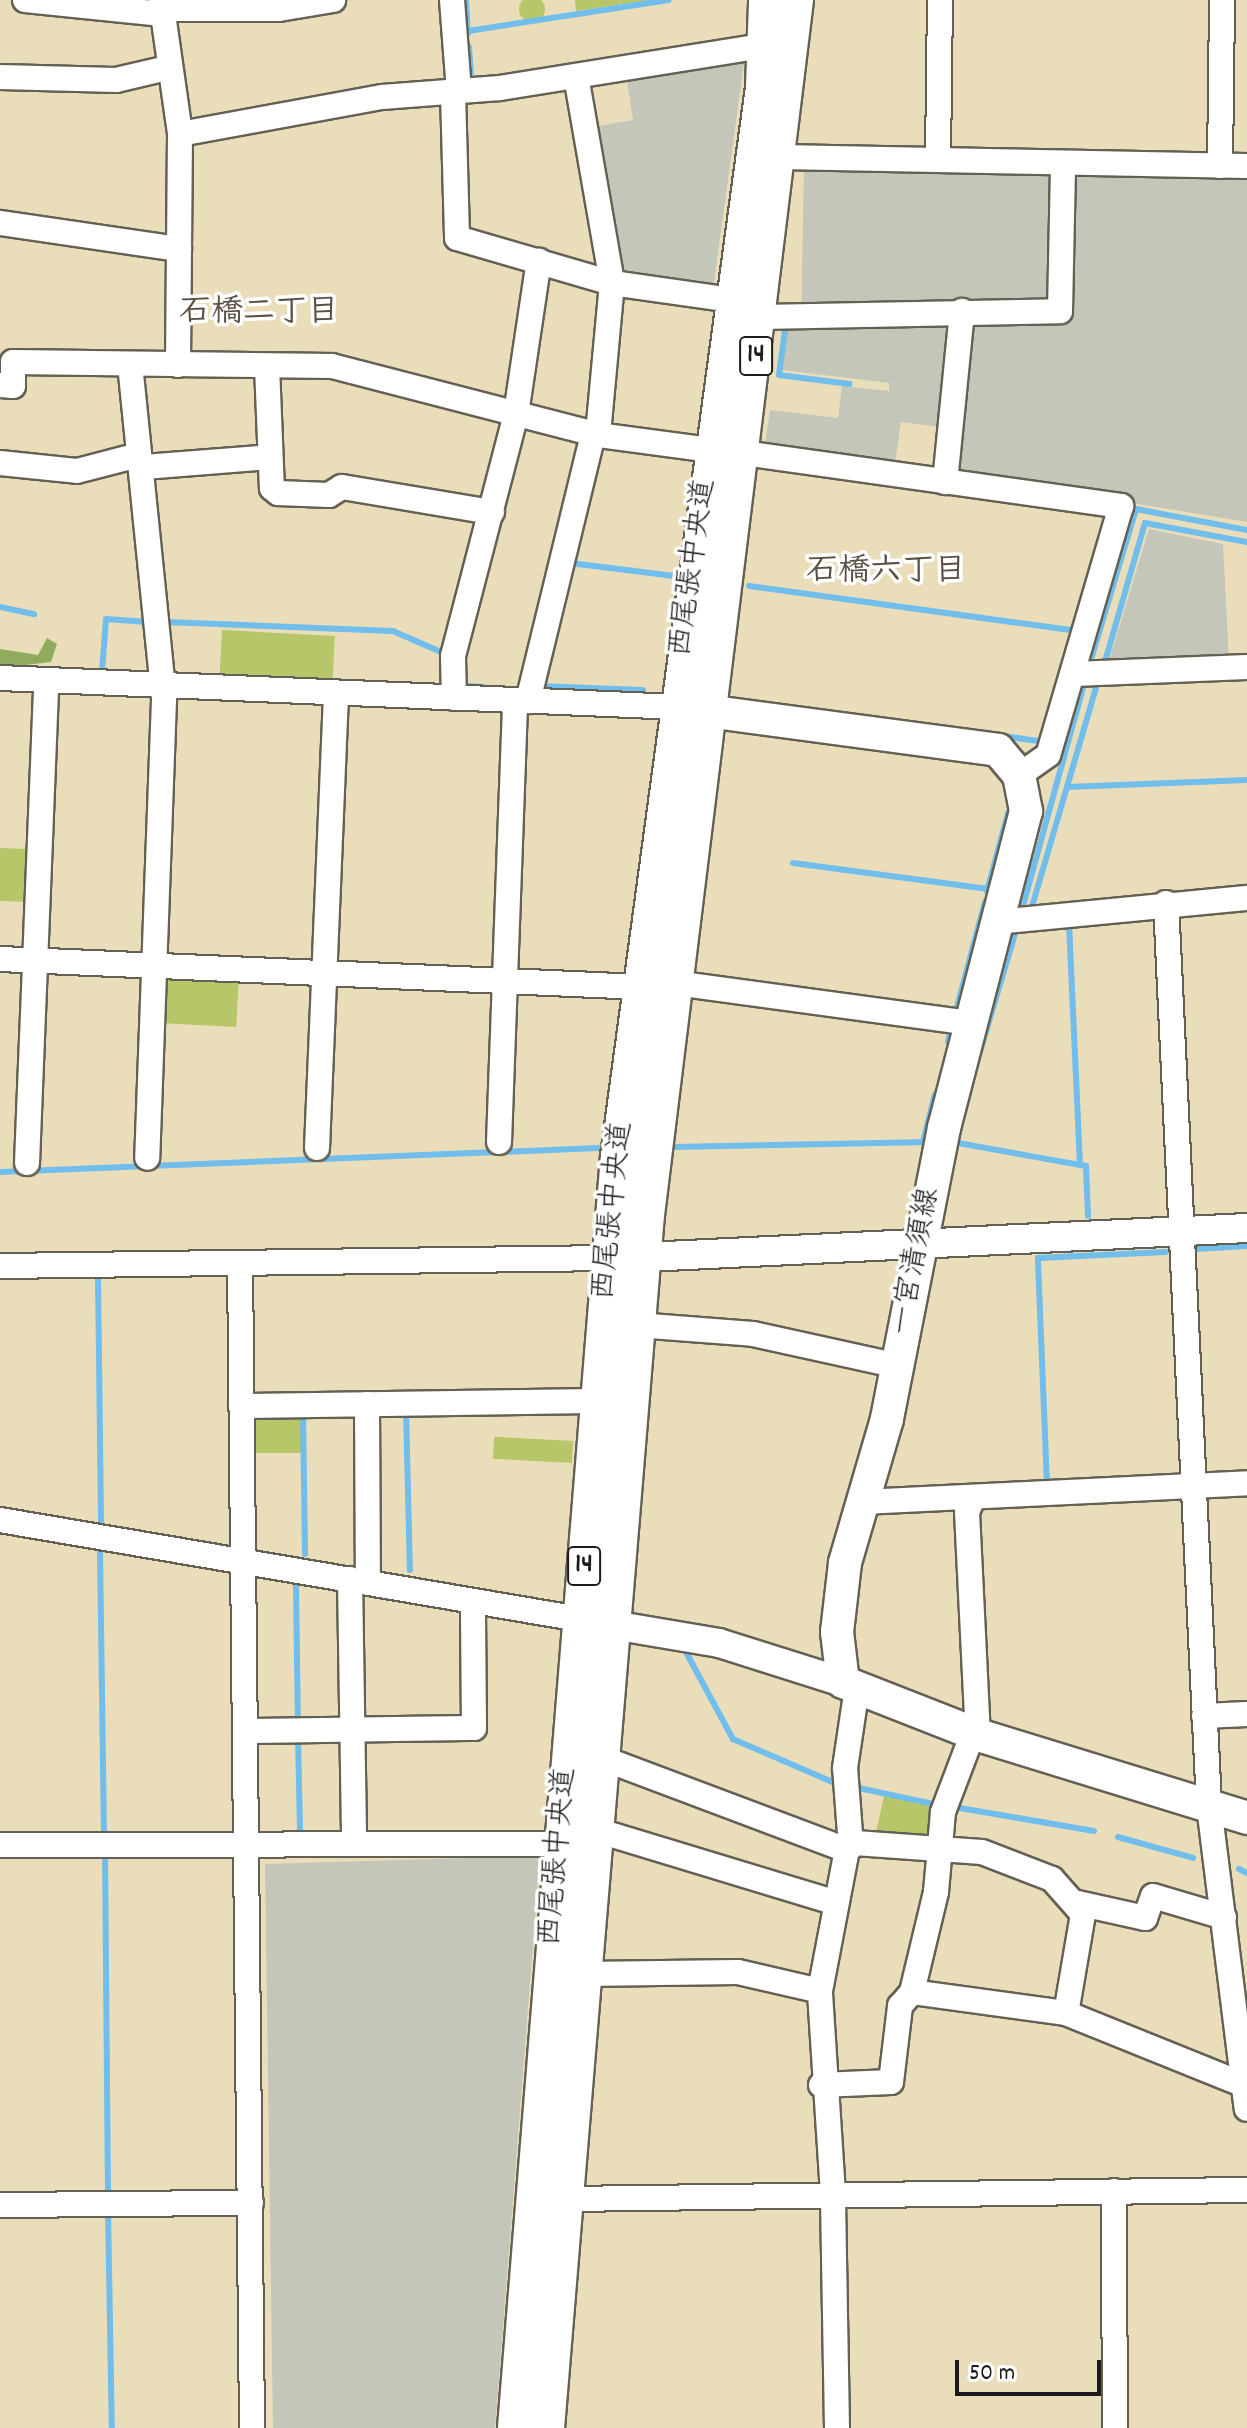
<!DOCTYPE html>
<html>
<head>
<meta charset="utf-8">
<style>
  body { margin:0 }
  #map { position:relative; width:1247px; height:2428px; overflow:hidden; background:#eadeba; font-family:Dekko,"Klee One",sans-serif }
  div>[style] { position:absolute }
  [style*='--x'] { left:calc(var(--x)*1px); top:calc(var(--y)*1px); width:calc(var(--w)*1px); rotate:calc(var(--a)*1deg) }
  .industrial>* { inset:0; background:#c3c6b9; transform-origin:0 0 }
  .green>* { inset:0; background:#b6c669; transform-origin:0 0 }
  .round { border-radius:50% }
  .forest>* { inset:0; background:#90ab5d }
  .stream>* { height:6px; margin:-3px; padding:0 3px; transform-origin:3px; border-radius:3px; background:#71bdeb }
  .roads { filter:drop-shadow(2px 0 #646053) drop-shadow(-2px 0 #646053) drop-shadow(0 2px #646053) drop-shadow(0 -2px #646053) }
  .minor>* { height:24px; margin:-12px; padding:0 12px; transform-origin:12px; border-radius:12px; background:#fff }
  .tertiary>* { height:28px; margin:-14px; padding:0 14px; transform-origin:14px; border-radius:14px; background:#fff }
  .secondary>* { height:32px; margin:-16px; padding:0 16px; transform-origin:16px; border-radius:16px; background:#fff }
  .primary>* { height:36px; margin:-18px; padding:0 18px; transform-origin:18px; border-radius:18px; background:#fff }
  span { translate:-50% -50%; white-space:nowrap; text-align:center; line-height:1.15; -webkit-text-stroke:7px #fff; paint-order:stroke }
  .shield-label span { padding:2px 6px; background:#fff; border:2px solid; border-radius:6px; -webkit-text-stroke-width:0 }
  .shield-label { font-size:28px; color:#1c1c1c; font-weight:700 }
  .street-label { font-size:30px; color:#1c1c1c }
  .neighbourhood-label { font-size:32px; color:#5b4f43; font-weight:700 }
  .scale { position:absolute; left:955px; top:2360px; width:146px; height:36px; box-sizing:border-box; border:4px solid #1c1c1c; border-top:0; padding-left:10px; font-size:24px; line-height:28px; white-space:nowrap; color:#1c1c1c; -webkit-text-stroke:6px #fff; paint-order:stroke }
</style>
</head>
<body>
<div id="map">
  <div class="industrial">
    <div style="clip-path:polygon(745px 56px,713px 289px,619px 274px,593px 127px,633px 120px,626px 74px)"></div>
    <div style="left:804px;top:164px;width:247px;height:145px;rotate:1deg"></div>
    <div style="clip-path:polygon(1074px 171px,1247px 173px,1247px 522px,956px 474px,968px 323px,1067px 319px)"></div>
    <div style="clip-path:polygon(940px 317px,954px 332px,940px 427px,901px 422px,894px 470px,764px 452px,770px 410px,838px 418px,842px 386px,889px 391px,889px 383px,782px 370px,788px 321px)"></div>
    <div style="clip-path:polygon(1149px 529px,1223px 544px,1229px 661px,1107px 667px)"></div>
    <div style="clip-path:polygon(540px 1856px,495px 2428px,273px 2428px,265px 1864px)"></div>
  </div>
  <div class="green">
    <div class="round" style="left:519px;top:-4px;width:26px;height:26px"></div>
    <div style="clip-path:polygon(575px 0,651px 0,576px 11px)"></div>
    <div style="left:222px;top:630px;width:113px;height:47px;rotate:3deg"></div>
    <div style="left:0;top:848px;width:33px;height:53px;rotate:2deg"></div>
    <div style="left:239px;top:975px;width:52px;height:82px;rotate:93deg"></div>
    <div style="left:301px;top:1414px;width:39px;height:55px;rotate:90deg"></div>
    <div style="left:573px;top:1441px;width:22px;height:79px;rotate:93deg"></div>
    <div style="clip-path:polygon(884px 1796px,938px 1807px,929px 1838px,875px 1837px)"></div>
  </div>
  <div class="forest">
    <div style="clip-path:polygon(47px 638px,57px 644px,51px 662px,0 668px,0 649px,38px 655px)"></div>
  </div>
  <div class="stream">
    <div style="--x:466;--y:0;--w:34;--a:87"></div>
    <div style="--x:468;--y:31;--w:203;--a:-8.8"></div>
    <div style="--x:469;--y:47;--w:28;--a:86"></div>
    <div style="--x:786;--y:323;--w:52;--a:97.7"></div>
    <div style="--x:779;--y:375;--w:71;--a:7.3"></div>
    <div style="--x:570;--y:563;--w:105;--a:7.1"></div>
    <div style="--x:749;--y:586;--w:330;--a:7.8"></div>
    <div style="--x:0;--y:607;--w:35;--a:12"></div>
    <div style="--x:166;--y:622;--w:227;--a:2.3"></div>
    <div style="--x:393;--y:631;--w:58;--a:23.5"></div>
    <div style="--x:1104;--y:665;--w:148;--a:-73.9"></div>
    <div style="--x:1145;--y:523;--w:104;--a:10.6"></div>
    <div style="--x:1089;--y:666;--w:164;--a:-73.3"></div>
    <div style="--x:1136;--y:509;--w:113;--a:10.7"></div>
    <div style="--x:96;--y:671;--w:6;--a:0"></div>
    <div style="--x:102;--y:671;--w:52;--a:-85.6"></div>
    <div style="--x:106;--y:619;--w:42;--a:4.1"></div>
    <div style="--x:459;--y:685;--w:25;--a:5"></div>
    <div style="--x:538;--y:686;--w:105;--a:2.2"></div>
    <div style="--x:996;--y:735;--w:49;--a:8.1"></div>
    <div style="--x:1067;--y:787;--w:180;--a:-2.2"></div>
    <div style="--x:793;--y:863;--w:197;--a:7.6"></div>
    <div style="--x:987;--y:891;--w:81;--a:-74.9"></div>
    <div style="--x:1031;--y:910;--w:234;--a:-73.7"></div>
    <div style="--x:1021;--y:913;--w:242;--a:-74.6"></div>
    <div style="--x:1069;--y:923;--w:242;--a:87.4"></div>
    <div style="--x:957;--y:1007;--w:109;--a:-75.1"></div>
    <div style="--x:948;--y:1042;--w:9;--a:-77"></div>
    <div style="--x:923;--y:1142;--w:49;--a:-76"></div>
    <div style="--x:953;--y:1143;--w:225;--a:-73.5"></div>
    <div style="--x:958;--y:1143;--w:130;--a:10.2"></div>
    <div style="--x:1086;--y:1166;--w:50;--a:87.7"></div>
    <div style="--x:673;--y:1147;--w:257;--a:-1.1"></div>
    <div style="--x:0;--y:1172;--w:599;--a:-2.29"></div>
    <div style="--x:1195;--y:1249;--w:52;--a:-3.3"></div>
    <div style="--x:98;--y:1275;--w:251;--a:89.3"></div>
    <div style="--x:406;--y:1410;--w:160;--a:88.6"></div>
    <div style="--x:303;--y:1411;--w:143;--a:89.2"></div>
    <div style="--x:1047;--y:1485;--w:227;--a:-92.3"></div>
    <div style="--x:1038;--y:1258;--w:128;--a:-2.7"></div>
    <div style="--x:100;--y:1550;--w:288;--a:89.2"></div>
    <div style="--x:296;--y:1587;--w:136;--a:89.2"></div>
    <div style="--x:687;--y:1654;--w:97;--a:61.6"></div>
    <div style="--x:733;--y:1739;--w:113;--a:23.4"></div>
    <div style="--x:298;--y:1736;--w:98;--a:88.8"></div>
    <div style="--x:300;--y:1834;--w:7;--a:0"></div>
    <div style="--x:854;--y:1787;--w:87;--a:12"></div>
    <div style="--x:954;--y:1807;--w:142;--a:9.7"></div>
    <div style="--x:1118;--y:1837;--w:78;--a:15.6"></div>
    <div style="--x:105;--y:1852;--w:345;--a:89.5"></div>
    <div style="--x:1239;--y:1869;--w:9;--a:27"></div>
    <div style="--x:108;--y:2209;--w:219;--a:89"></div>
  </div>
  <div class="roads">
    <div class="minor">
      <div style="--x:25;--y:0;--w:138;--a:5.8"></div>
      <div style="--x:161;--y:0;--w:135;--a:81.9"></div>
      <div style="--x:180;--y:134;--w:231;--a:90.5"></div>
      <div style="--x:452;--y:0;--w:92;--a:85.6"></div>
      <div style="--x:162;--y:9;--w:117;--a:0"></div>
      <div style="--x:279;--y:9;--w:55;--a:-9.5"></div>
      <div style="--x:576;--y:76;--w:210;--a:80.1"></div>
      <div style="--x:612;--y:283;--w:153;--a:95.3"></div>
      <div style="--x:0;--y:77;--w:116;--a:1.5"></div>
      <div style="--x:116;--y:80;--w:52;--a:-13.2"></div>
      <div style="--x:453;--y:93;--w:145;--a:88.4"></div>
      <div style="--x:457;--y:238;--w:161;--a:16.2"></div>
      <div style="--x:612;--y:283;--w:120;--a:8.1"></div>
      <div style="--x:180;--y:134;--w:205;--a:-10.4"></div>
      <div style="--x:382;--y:97;--w:118;--a:-4.4"></div>
      <div style="--x:500;--y:88;--w:270;--a:-9.1"></div>
      <div style="--x:780;--y:157;--w:467;--a:1.1"></div>
      <div style="--x:938;--y:160;--w:160;--a:-89.3"></div>
      <div style="--x:1220;--y:166;--w:166;--a:-89.3"></div>
      <div style="--x:0;--y:223;--w:181;--a:8.3"></div>
      <div style="--x:760;--y:317;--w:300;--a:-1.1"></div>
      <div style="--x:1060;--y:311;--w:148;--a:-88.8"></div>
      <div style="--x:130;--y:364;--w:338;--a:84.2"></div>
      <div style="--x:164;--y:700;--w:458;--a:92.1"></div>
      <div style="--x:267;--y:366;--w:122;--a:87.7"></div>
      <div style="--x:272;--y:488;--w:8;--a:40"></div>
      <div style="--x:278;--y:493;--w:51;--a:2.2"></div>
      <div style="--x:329;--y:495;--w:15;--a:-32"></div>
      <div style="--x:342;--y:487;--w:152;--a:9.5"></div>
      <div style="--x:0;--y:385;--w:13;--a:4"></div>
      <div style="--x:13;--y:386;--w:24;--a:-90"></div>
      <div style="--x:13;--y:362;--w:319;--a:0.7"></div>
      <div style="--x:332;--y:366;--w:275;--a:14.5"></div>
      <div style="--x:598;--y:435;--w:114;--a:7.6"></div>
      <div style="--x:744;--y:453;--w:381;--a:8"></div>
      <div style="--x:1121;--y:506;--w:259;--a:106.3"></div>
      <div style="--x:1048;--y:755;--w:35;--a:145"></div>
      <div style="--x:0;--y:463;--w:77;--a:5.9"></div>
      <div style="--x:77;--y:471;--w:59;--a:-14.7"></div>
      <div style="--x:144;--y:467;--w:126;--a:-4.5"></div>
      <div style="--x:945;--y:482;--w:172;--a:-84.3"></div>
      <div style="--x:1074;--y:674;--w:173;--a:-2.3"></div>
      <div style="--x:0;--y:678;--w:678;--a:2.45"></div>
      <div style="--x:454;--y:698;--w:42;--a:-91.4"></div>
      <div style="--x:453;--y:656;--w:250;--a:-75.4"></div>
      <div style="--x:516;--y:414;--w:155;--a:-81.5"></div>
      <div style="--x:528;--y:701;--w:275;--a:-76.3"></div>
      <div style="--x:1166;--y:903;--w:904;--a:87.27"></div>
      <div style="--x:1209;--y:1806;--w:305;--a:82.9"></div>
      <div style="--x:997;--y:922;--w:251;--a:-5.5"></div>
      <div style="--x:0;--y:959;--w:642;--a:2.5"></div>
      <div style="--x:675;--y:983;--w:298;--a:7.7"></div>
      <div style="--x:499;--y:1142;--w:442;--a:-87.9"></div>
      <div style="--x:317;--y:1148;--w:455;--a:-87.6"></div>
      <div style="--x:27;--y:1163;--w:483;--a:-87.7"></div>
      <div style="--x:240;--y:1263;--w:1165;--a:89.41"></div>
      <div style="--x:0;--y:1266;--w:609;--a:-0.75"></div>
      <div style="--x:637;--y:1325;--w:116;--a:4.4"></div>
      <div style="--x:753;--y:1334;--w:149;--a:12.4"></div>
      <div style="--x:367;--y:1404;--w:179;--a:89.7"></div>
      <div style="--x:241;--y:1406;--w:358;--a:-0.8"></div>
      <div style="--x:973;--y:1498;--w:15;--a:113"></div>
      <div style="--x:967;--y:1512;--w:223;--a:87.2"></div>
      <div style="--x:864;--y:1502;--w:383;--a:-2.8"></div>
      <div style="--x:0;--y:1520;--w:587;--a:9.7"></div>
      <div style="--x:350;--y:1579;--w:265;--a:89.1"></div>
      <div style="--x:1204;--y:1716;--w:43;--a:-2.7"></div>
      <div style="--x:245;--y:1731;--w:229;--a:-0.8"></div>
      <div style="--x:474;--y:1728;--w:127;--a:-90.5"></div>
      <div style="--x:602;--y:1758;--w:262;--a:20.6"></div>
      <div style="--x:596;--y:1830;--w:248;--a:16.9"></div>
      <div style="--x:0;--y:1845;--w:561;--a:-0.1"></div>
      <div style="--x:851;--y:1847;--w:79;--a:-94.3"></div>
      <div style="--x:845;--y:1768;--w:81;--a:-81.5"></div>
      <div style="--x:1073;--y:1902;--w:74;--a:12.5"></div>
      <div style="--x:1145;--y:1918;--w:23;--a:-70"></div>
      <div style="--x:1153;--y:1896;--w:74;--a:16.5"></div>
      <div style="--x:584;--y:1974;--w:154;--a:-0.7"></div>
      <div style="--x:738;--y:1972;--w:84;--a:13"></div>
      <div style="--x:912;--y:1992;--w:155;--a:7.8"></div>
      <div style="--x:1066;--y:2013;--w:192;--a:22"></div>
      <div style="--x:821;--y:2085;--w:70;--a:-2.5"></div>
      <div style="--x:891;--y:2082;--w:77;--a:-83.2"></div>
      <div style="--x:900;--y:2006;--w:18;--a:-49"></div>
      <div style="--x:912;--y:1992;--w:103;--a:-76.5"></div>
      <div style="--x:936;--y:1892;--w:80;--a:-85"></div>
      <div style="--x:943;--y:1812;--w:85;--a:-69.2"></div>
      <div style="--x:1114;--y:2191;--w:237;--a:89.8"></div>
      <div style="--x:566;--y:2199;--w:681;--a:-0.76"></div>
      <div style="--x:0;--y:2205;--w:251;--a:-0.5"></div>
      <div style="--x:837;--y:2428;--w:234;--a:-91"></div>
      <div style="--x:833;--y:2194;--w:203;--a:-93.7"></div>
      <div style="--x:820;--y:1991;--w:144;--a:-79.2"></div>
      <div style="--x:847;--y:1850;--w:11;--a:-41"></div>
      <div style="--x:855;--y:1843;--w:127;--a:4.1"></div>
      <div style="--x:982;--y:1852;--w:75;--a:21.1"></div>
      <div style="--x:1052;--y:1879;--w:47;--a:48.5"></div>
      <div style="--x:1083;--y:1914;--w:100;--a:99.7"></div>
    </div>
    <div class="tertiary">
      <div style="--x:625;--y:1258;--w:623;--a:-2.76"></div>
      <div style="--x:595;--y:1622;--w:126;--a:9.6"></div>
      <div style="--x:719;--y:1643;--w:130;--a:17.5"></div>
    </div>
    <div class="secondary">
      <div style="--x:684;--y:708;--w:317;--a:7.6"></div>
      <div style="--x:998;--y:750;--w:33;--a:50"></div>
      <div style="--x:1019;--y:775;--w:37;--a:79"></div>
      <div style="--x:1026;--y:811;--w:327;--a:104.5"></div>
      <div style="--x:944;--y:1128;--w:297;--a:101.1"></div>
      <div style="--x:887;--y:1419;--w:150;--a:106.3"></div>
      <div style="--x:845;--y:1563;--w:69;--a:96.6"></div>
      <div style="--x:837;--y:1632;--w:50;--a:83.2"></div>
      <div style="--x:843;--y:1682;--w:145;--a:21.4"></div>
      <div style="--x:978;--y:1735;--w:282;--a:17.1"></div>
    </div>
    <div class="primary">
      <div style="--x:516;--y:2428;--w:1276;--a:-85.37"></div>
      <div style="--x:619;--y:1156;--w:1078;--a:-82.27"></div>
      <div style="--x:764;--y:88;--w:88;--a:-88"></div>
      <div style="--x:546;--y:2428;--w:1217;--a:-85.29"></div>
      <div style="--x:646;--y:1215;--w:1224;--a:-83.01"></div>
    </div>
  </div>
  <div class="shield-label">
    <span style="left:756px;top:356px">14</span>
    <span style="left:584px;top:1566px">14</span>
  </div>
  <div class="street-label">
    <span style="left:695px;top:568px;rotate:-82deg">西尾張中央道</span>
    <span style="left:615px;top:1211px;rotate:-84deg">西尾張中央道</span>
    <span style="left:918px;top:1262px;rotate:-79deg">一宮清須線</span>
    <span style="left:560px;top:1857px;rotate:-85deg">西尾張中央道</span>
  </div>
  <div class="neighbourhood-label">
    <span style="left:259px;top:314px">石橋二丁目</span>
    <span style="left:886px;top:573px">石橋六丁目</span>
  </div>
  <div class="scale">50 m</div>
</div>
</body>
</html>
